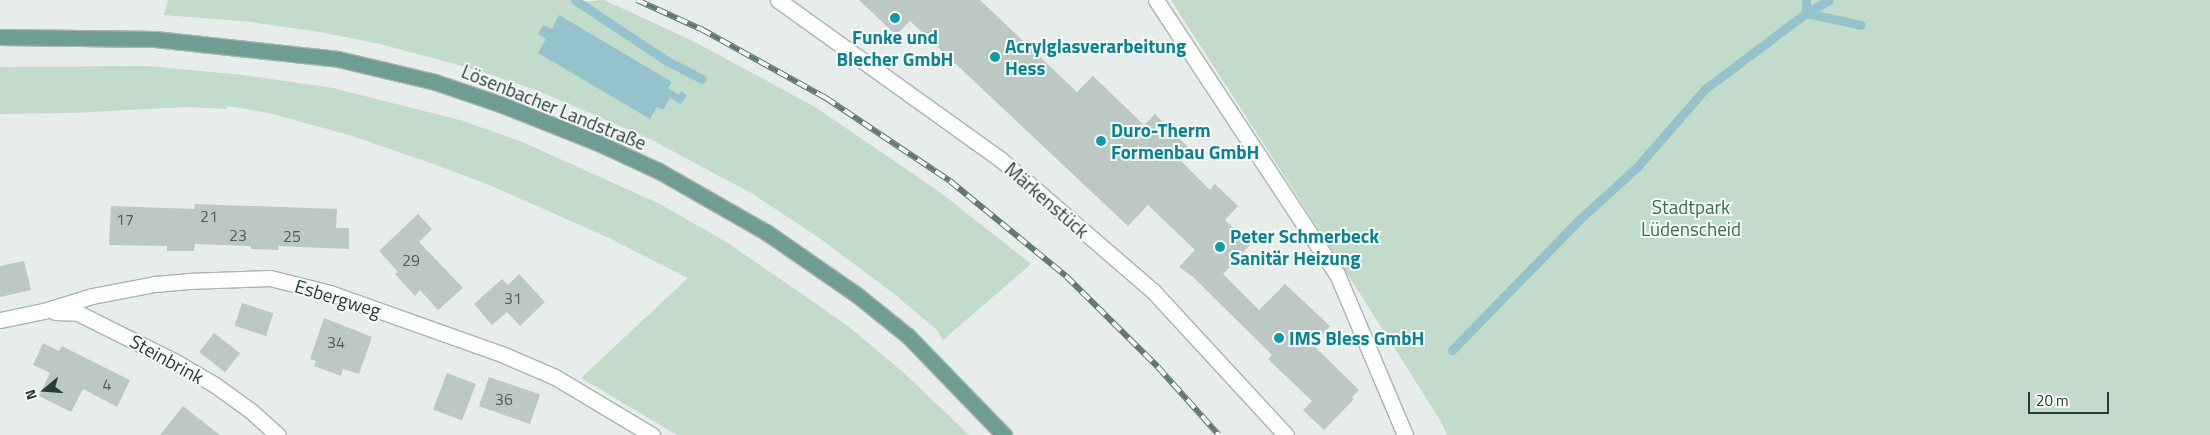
<!DOCTYPE html>
<html>
<head>
<meta charset="utf-8">
<style>
  body { margin:0 }
  #map { position:relative; width:2210px; height:435px; overflow:hidden; background:#e6edea; font-family:"Titillium Web",sans-serif }
  div>[style] { position:absolute }
  [style*='--x'] { left:calc(var(--x)*1px); top:calc(var(--y)*1px); width:calc(var(--w)*1px); rotate:calc(var(--a)*1deg) }
  .green>* { inset:0; background:#c2dbca }
  .water>* { inset:0; background:#96c2cb }
  .stream>* { height:9px; margin:-4.5px; padding:0 4.5px; transform-origin:4.5px; border-radius:4.5px; background:#96c2cb }
  .building>* { inset:0; background:#bcc8c3; transform-origin:0 0 }
  .roads { filter:drop-shadow(1px 0 #a9b5b1) drop-shadow(-1px 0 #a9b5b1) drop-shadow(0 1px #a9b5b1) drop-shadow(0 -1px #a9b5b1) }
  .minor>* { height:15px; margin:-7.5px; padding:0 7.5px; transform-origin:7.5px; border-radius:7.5px; background:#fff }
  .major>* { height:15px; margin:-7.5px; padding:0 7.5px; transform-origin:7.5px; border-radius:7.5px; background:#709d93 }
  .rail>* { height:5.5px; margin-top:-2.75px; transform-origin:0; background:repeating-linear-gradient(90deg,#f7faf8 0 11px,#627973 0 22px); box-sizing:border-box; border-block:1px solid #627973 }
  .dots>* { width:14px; height:14px; translate:-50% -50%; box-sizing:border-box; border:2px solid #f7faf8; border-radius:50% }
  span { translate:-50% -50%; white-space:nowrap; text-align:center; line-height:1.15; -webkit-text-stroke:4px #f7faf8; paint-order:stroke }
  .number-label { font-size:16px; color:#4c605b }
  .number-label span { -webkit-text-stroke-width:0 }
  .culture-label { font-size:19px; color:#0d838f; font-weight:700 }
  .left { translate:0 -50%; text-align:left }
  .street-label { font-size:19px; color:#273d38 }
  .park-label { font-size:19px; color:#36704e }
  .north { position:absolute; left:20px; top:365px; width:50px; height:50px; -webkit-text-stroke:4px #f7faf8; paint-order:stroke; rotate:252deg; font-size:14px; font-weight:700; line-height:20px; text-align:center; color:#273d38 }
  .north::after { content:''; display:block; margin:auto; width:18px; height:22px; background:#273d38; clip-path:polygon(50% 0,100% 100%,50% 72%,0 100%) }
  .scale { position:absolute; left:2028px; top:392px; width:81px; height:22px; box-sizing:border-box; border:2px solid #273d38; border-top:0; padding-left:6px; font-size:15px; line-height:18px; white-space:nowrap; color:#273d38; -webkit-text-stroke:4px #f7faf8; paint-order:stroke }
</style>
</head>
<body>
<div id="map">
  <div class="green">
    <div style="clip-path:polygon(168px 0,575px 0,579px 2px,604px 0,695px 42px,815px 107px,941px 193px,1031px 264px,943px 340px,937px 330px,893px 293px,818px 237px,751px 193px,652px 140px,606px 120px,536px 90px,477px 70px,380px 44px,320px 32px,251px 22px,164px 15px)"></div>
    <div style="clip-path:polygon(1171px 0,2210px 0,2210px 435px,1447px 435px,1440px 420px,1350px 278px)"></div>
    <div style="clip-path:polygon(147px 66px,243px 75px,333px 88px,460px 120px,520px 141px,660px 204px,728px 243px,848px 326px,905px 374px,969px 435px,677px 435px,581px 378px,688px 278px,607px 237px,494px 187px,439px 166px,349px 135px,269px 113px,227px 106px,227px 109px,185px 107px,72px 113px,0 114px,0 67px)"></div>
  </div>
  <div class="water">
    <div style="clip-path:polygon(559px 15px,672px 82px,668px 88px,679px 95px,681px 91px,687px 95px,681px 104px,670px 98px,663px 110px,657px 107px,650px 119px,538px 53px,546px 39px,538px 34px,543px 25px,552px 29px)"></div>
  </div>
  <div class="stream">
    <div style="--x:575;--y:0;--w:110;--a:33.5"></div>
    <div style="--x:667;--y:61;--w:39;--a:27"></div>
    <div style="--x:1806;--y:0;--w:13;--a:90"></div>
    <div style="--x:1806;--y:13;--w:56;--a:12.3"></div>
    <div style="--x:1452;--y:350;--w:183;--a:-45.7"></div>
    <div style="--x:1580;--y:219;--w:77;--a:-42.4"></div>
    <div style="--x:1637;--y:167;--w:103;--a:-48.9"></div>
    <div style="--x:1705;--y:89;--w:126;--a:-37"></div>
    <div style="--x:1806;--y:13;--w:26;--a:-29"></div>
  </div>
  <div class="building">
    <div style="clip-path:polygon(859px 0,980px 0,1077px 92px,1093px 76px,1144px 125px,1155px 114px,1189px 148px,1179px 159px,1210px 190px,1215px 184px,1238px 206px,1225px 220px,1251px 244px,1223px 274px,1259px 310px,1285px 284px,1330px 326px,1313px 345px,1359px 390px,1352px 397px,1354px 399px,1324px 430px,1303px 410px,1312px 401px,1268px 359px,1272px 355px,1193px 277px,1179px 267px,1195px 250px,1148px 205px,1128px 226px,910px 21px,896px 35px)"></div>
    <div style="clip-path:polygon(195px 204px,337px 209px,336px 228px,349px 228px,349px 249px,278px 246px,278px 250px,251px 249px,251px 246px,195px 244px,194px 251px,167px 251px,167px 246px,109px 245px,111px 206px,194px 209px)"></div>
    <div style="clip-path:polygon(418px 214px,432px 229px,419px 242px,463px 288px,438px 310px,420px 290px,415px 296px,395px 274px,398px 272px,379px 251px)"></div>
    <div style="clip-path:polygon(24px 261px,31px 290px,0 297px,0 266px)"></div>
    <div style="clip-path:polygon(519px 274px,545px 302px,520px 326px,507px 312px,492px 325px,474px 304px,502px 279px,508px 285px)"></div>
    <div style="left:242px;top:303px;width:33px;height:24px;rotate:18deg"></div>
    <div style="clip-path:polygon(324px 318px,372px 337px,359px 374px,343px 369px,341px 376px,314px 366px,316px 361px,310px 359px)"></div>
    <div style="left:214px;top:333px;width:33px;height:24px;rotate:38deg"></div>
    <div style="clip-path:polygon(43px 343px,59px 351px,62px 346px,130px 380px,117px 407px,83px 389px,71px 412px,39px 396px,50px 373px,33px 365px)"></div>
    <div style="left:447px;top:373px;width:31px;height:39px;rotate:21deg"></div>
    <div style="left:489px;top:377px;width:54px;height:31px;rotate:19deg"></div>
    <div style="clip-path:polygon(183px 406px,220px 435px,160px 435px)"></div>
  </div>
  <div class="roads">
    <div class="minor">
      <div style="--x:778;--y:0;--w:273;--a:35.6"></div>
      <div style="--x:1000;--y:159;--w:202;--a:40.8"></div>
      <div style="--x:1153;--y:291;--w:196;--a:47.3"></div>
      <div style="--x:1156;--y:0;--w:328;--a:56.6"></div>
      <div style="--x:1337;--y:274;--w:175;--a:67.1"></div>
      <div style="--x:55;--y:312;--w:23;--a:2"></div>
      <div style="--x:78;--y:313;--w:107;--a:26.6"></div>
      <div style="--x:174;--y:361;--w:48;--a:30.3"></div>
      <div style="--x:215;--y:385;--w:44;--a:35.8"></div>
      <div style="--x:251;--y:411;--w:36;--a:42"></div>
      <div style="--x:0;--y:320;--w:45;--a:-11.6"></div>
      <div style="--x:44;--y:311;--w:50;--a:-17.4"></div>
      <div style="--x:92;--y:296;--w:64;--a:-10.8"></div>
      <div style="--x:155;--y:284;--w:33;--a:-5"></div>
      <div style="--x:188;--y:281;--w:82;--a:-2.1"></div>
      <div style="--x:270;--y:278;--w:62;--a:14"></div>
      <div style="--x:330;--y:293;--w:185;--a:19.6"></div>
      <div style="--x:504;--y:355;--w:56;--a:23.3"></div>
      <div style="--x:555;--y:377;--w:113;--a:30.9"></div>
    </div>
    <div class="major">
      <div style="--x:0;--y:37;--w:155;--a:0.7"></div>
      <div style="--x:155;--y:39;--w:184;--a:6.2"></div>
      <div style="--x:338;--y:59;--w:100;--a:13.3"></div>
      <div style="--x:435;--y:82;--w:69;--a:18.7"></div>
      <div style="--x:500;--y:104;--w:103;--a:21.6"></div>
      <div style="--x:596;--y:142;--w:69;--a:24.7"></div>
      <div style="--x:659;--y:171;--w:123;--a:29.7"></div>
      <div style="--x:766;--y:232;--w:111;--a:34.7"></div>
      <div style="--x:857;--y:295;--w:65;--a:38.8"></div>
      <div style="--x:908;--y:336;--w:138;--a:45.9"></div>
    </div>
  </div>
  <div class="rail">
    <div style="--x:637;--y:0;--w:70;--a:24.4"></div>
    <div style="--x:701;--y:29;--w:143;--a:28.9"></div>
    <div style="--x:826;--y:98;--w:149;--a:33.8"></div>
    <div style="--x:950;--y:181;--w:150;--a:39.3"></div>
    <div style="--x:1066;--y:276;--w:129;--a:44.7"></div>
    <div style="--x:1158;--y:367;--w:91;--a:48.1"></div>
  </div>
  <div class="dots">
    <div style="left:895px;top:18px;background:#0f9aa8"></div>
    <div style="left:995px;top:57px;background:#0f9aa8"></div>
    <div style="left:1101px;top:141px;background:#0f9aa8"></div>
    <div style="left:1220px;top:247px;background:#0f9aa8"></div>
    <div style="left:1279px;top:338px;background:#0f9aa8"></div>
  </div>
  <div class="number-label">
    <span style="left:209px;top:216px">21</span>
    <span style="left:125px;top:219px">17</span>
    <span style="left:238px;top:235px">23</span>
    <span style="left:292px;top:236px">25</span>
    <span style="left:411px;top:260px">29</span>
    <span style="left:513px;top:298px">31</span>
    <span style="left:336px;top:342px">34</span>
    <span style="left:107px;top:384px">4</span>
    <span style="left:504px;top:399px">36</span>
  </div>
  <div class="culture-label">
    <span style="left:895px;top:48px">Funke und<br>Blecher GmbH</span>
    <span class="left" style="left:1005px;top:57px">Acrylglasverarbeitung<br>Hess</span>
    <span class="left" style="left:1111px;top:141px">Duro-Therm<br>Formenbau GmbH</span>
    <span class="left" style="left:1230px;top:247px">Peter Schmerbeck<br>Sanitär Heizung</span>
    <span class="left" style="left:1289px;top:338px">IMS Bless GmbH</span>
  </div>
  <div class="street-label">
    <span style="left:554px;top:107px;rotate:22deg">Lösenbacher Landstraße</span>
    <span style="left:1047px;top:200px;rotate:41deg">Märkenstück</span>
    <span style="left:338px;top:298px;rotate:17deg">Esbergweg</span>
    <span style="left:167px;top:359px;rotate:29deg">Steinbrink</span>
  </div>
  <div class="park-label">
    <span style="left:1691px;top:218px">Stadtpark<br>Lüdenscheid</span>
  </div>
  <div class="north">N</div>
  <div class="scale">20 m</div>
</div>
</body>
</html>
